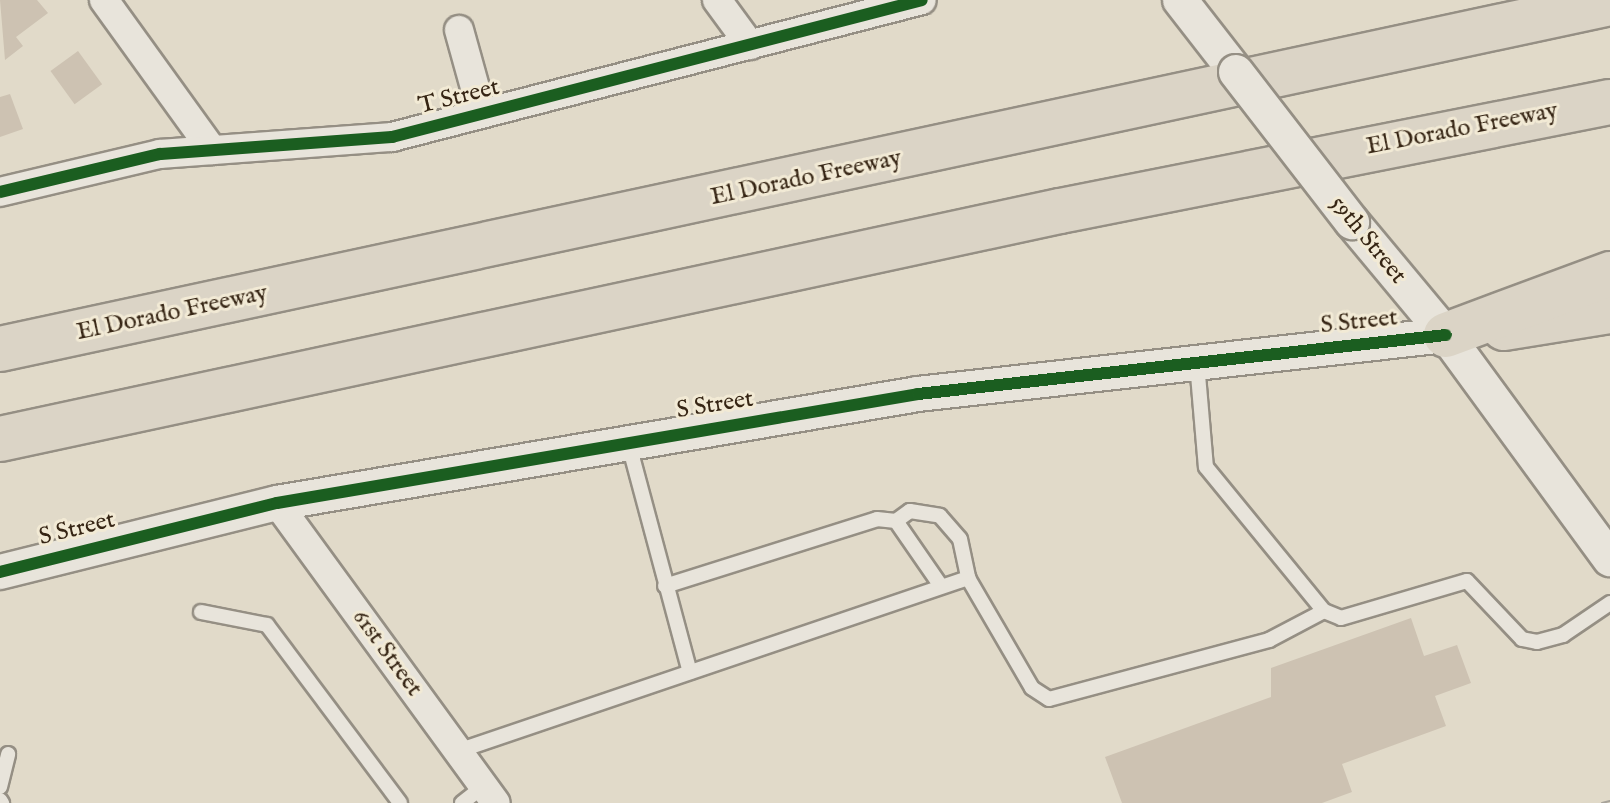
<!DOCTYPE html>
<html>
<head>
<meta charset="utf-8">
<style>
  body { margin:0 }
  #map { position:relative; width:1610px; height:803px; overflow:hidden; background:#e1dac9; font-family:"IM FELL English",serif }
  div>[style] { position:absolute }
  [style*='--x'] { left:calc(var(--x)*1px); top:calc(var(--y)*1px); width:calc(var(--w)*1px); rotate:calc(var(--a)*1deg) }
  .building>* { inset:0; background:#cdc2b2; transform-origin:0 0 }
  .roads { filter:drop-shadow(2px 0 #958f84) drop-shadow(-2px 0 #958f84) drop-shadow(0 2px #958f84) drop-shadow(0 -2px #958f84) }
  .service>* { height:14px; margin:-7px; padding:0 7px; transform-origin:7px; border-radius:7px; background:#e8e4db }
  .minor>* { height:28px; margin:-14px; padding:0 14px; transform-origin:14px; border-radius:14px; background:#e8e4db }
  .tertiary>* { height:34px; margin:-17px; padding:0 17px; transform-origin:17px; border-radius:17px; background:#e8e4db }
  .motorway>* { height:44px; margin:-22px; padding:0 22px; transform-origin:22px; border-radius:22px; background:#dbd4c6 }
  .tram>* { height:2px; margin:-1px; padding:0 1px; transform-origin:1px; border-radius:1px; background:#a7a39a }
  .bridges { filter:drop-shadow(2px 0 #958f84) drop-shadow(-2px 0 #958f84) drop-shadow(0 2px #958f84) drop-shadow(0 -2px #958f84) }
  .tertiary-bridge>* { height:34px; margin:-17px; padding:0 17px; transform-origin:17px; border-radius:17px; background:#e8e4db }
  .cycleway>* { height:12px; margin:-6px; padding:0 6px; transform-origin:6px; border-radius:6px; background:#1b5e20 }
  span { translate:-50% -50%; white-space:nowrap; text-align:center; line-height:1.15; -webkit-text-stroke:6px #f2ead5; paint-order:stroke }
  .street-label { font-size:24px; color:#362514 }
</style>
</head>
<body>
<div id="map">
  <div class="building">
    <div style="clip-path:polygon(0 0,37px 0,48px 13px,16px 37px,23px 46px,5px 60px)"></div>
    <div style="left:78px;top:51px;width:41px;height:34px;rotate:54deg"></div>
    <div style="clip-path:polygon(10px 94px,23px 129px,0 137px,0 97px)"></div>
    <div style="clip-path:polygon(1411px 618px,1424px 656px,1457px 645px,1471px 683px,1435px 696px,1446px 726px,1342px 764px,1352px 792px,1322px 803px,1122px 803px,1105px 757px,1271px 697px,1271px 668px)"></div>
  </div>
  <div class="roads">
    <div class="service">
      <div style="--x:1197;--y:363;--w:104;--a:85.1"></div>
      <div style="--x:1206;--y:467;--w:186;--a:50.7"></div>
      <div style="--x:1324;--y:611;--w:18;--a:22"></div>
      <div style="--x:1341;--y:618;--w:131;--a:-16.4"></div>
      <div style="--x:1467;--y:581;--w:80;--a:46.5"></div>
      <div style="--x:1522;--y:639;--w:15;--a:11"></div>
      <div style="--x:1537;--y:642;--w:27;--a:-15"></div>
      <div style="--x:1563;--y:635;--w:57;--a:-34.2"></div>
      <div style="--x:629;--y:445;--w:235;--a:75"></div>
      <div style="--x:896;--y:521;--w:17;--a:-36"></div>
      <div style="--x:910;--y:511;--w:30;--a:9"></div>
      <div style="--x:940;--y:516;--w:30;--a:49"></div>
      <div style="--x:960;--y:539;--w:40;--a:78"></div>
      <div style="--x:968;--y:578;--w:127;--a:59.8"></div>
      <div style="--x:1032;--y:688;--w:20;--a:33"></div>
      <div style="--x:1049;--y:699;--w:228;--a:-15"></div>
      <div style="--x:1269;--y:640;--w:62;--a:-27.8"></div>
      <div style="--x:665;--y:586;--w:222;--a:-17.5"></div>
      <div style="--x:877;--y:519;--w:19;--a:6"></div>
      <div style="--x:896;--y:521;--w:75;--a:55.3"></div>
      <div style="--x:201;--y:612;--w:67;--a:11.1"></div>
      <div style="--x:267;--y:625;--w:222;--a:53.2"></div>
      <div style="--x:458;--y:751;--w:539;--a:-18.74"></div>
      <div style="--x:0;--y:787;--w:34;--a:-76"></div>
      <div style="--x:0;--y:800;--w:4;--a:56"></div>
      <div style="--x:462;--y:803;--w:28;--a:-38"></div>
    </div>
    <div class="minor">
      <div style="--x:104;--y:0;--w:185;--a:54.2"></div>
      <div style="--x:717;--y:0;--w:56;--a:53.7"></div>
      <div style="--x:459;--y:30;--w:86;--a:74.5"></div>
      <div style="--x:0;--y:192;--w:164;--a:-13.4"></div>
      <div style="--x:160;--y:154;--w:233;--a:-4.2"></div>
      <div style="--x:392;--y:137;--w:547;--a:-14.49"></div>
      <div style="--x:277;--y:503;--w:371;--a:53.9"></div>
    </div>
    <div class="tertiary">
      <div style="--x:1180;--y:0;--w:91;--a:52.1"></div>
      <div style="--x:1352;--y:222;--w:147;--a:50.2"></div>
      <div style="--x:1446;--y:335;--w:278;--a:53.8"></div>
      <div style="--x:0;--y:572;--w:285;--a:-14"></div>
      <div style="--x:277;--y:503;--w:650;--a:-9.65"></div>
      <div style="--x:918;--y:394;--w:531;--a:-6.38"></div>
    </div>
    <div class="motorway">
      <div style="--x:1504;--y:328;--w:107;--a:-9.1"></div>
      <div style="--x:1446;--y:335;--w:175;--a:-20.4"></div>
      <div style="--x:0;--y:349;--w:1647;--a:-12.13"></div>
      <div style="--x:0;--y:439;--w:1084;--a:-12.14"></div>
      <div style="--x:1060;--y:211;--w:561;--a:-11.21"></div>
    </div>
  </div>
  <div class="tram">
    <div style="--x:1602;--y:803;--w:8;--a:-14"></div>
  </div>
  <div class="bridges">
    <div class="tertiary-bridge">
      <div style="--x:1236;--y:72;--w:190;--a:52.3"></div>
    </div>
  </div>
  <div class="cycleway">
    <div style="--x:0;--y:192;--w:164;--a:-13.4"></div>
    <div style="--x:160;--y:154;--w:233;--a:-4.2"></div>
    <div style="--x:392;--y:137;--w:547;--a:-14.49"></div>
    <div style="--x:0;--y:572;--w:285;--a:-14"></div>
    <div style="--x:277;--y:503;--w:650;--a:-9.65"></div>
    <div style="--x:918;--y:394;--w:531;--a:-6.38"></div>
  </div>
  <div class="street-label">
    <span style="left:459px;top:97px;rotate:-14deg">T Street</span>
    <span style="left:1462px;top:129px;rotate:-11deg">El Dorado Freeway</span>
    <span style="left:806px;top:178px;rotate:-12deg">El Dorado Freeway</span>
    <span style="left:1368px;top:240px;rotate:51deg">59th Street</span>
    <span style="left:172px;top:313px;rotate:-12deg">El Dorado Freeway</span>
    <span style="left:1359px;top:322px;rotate:-6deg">S Street</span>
    <span style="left:715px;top:405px;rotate:-9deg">S Street</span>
    <span style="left:77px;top:529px;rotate:-14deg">S Street</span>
    <span style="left:387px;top:653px;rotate:54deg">61st Street</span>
  </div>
</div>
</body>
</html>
